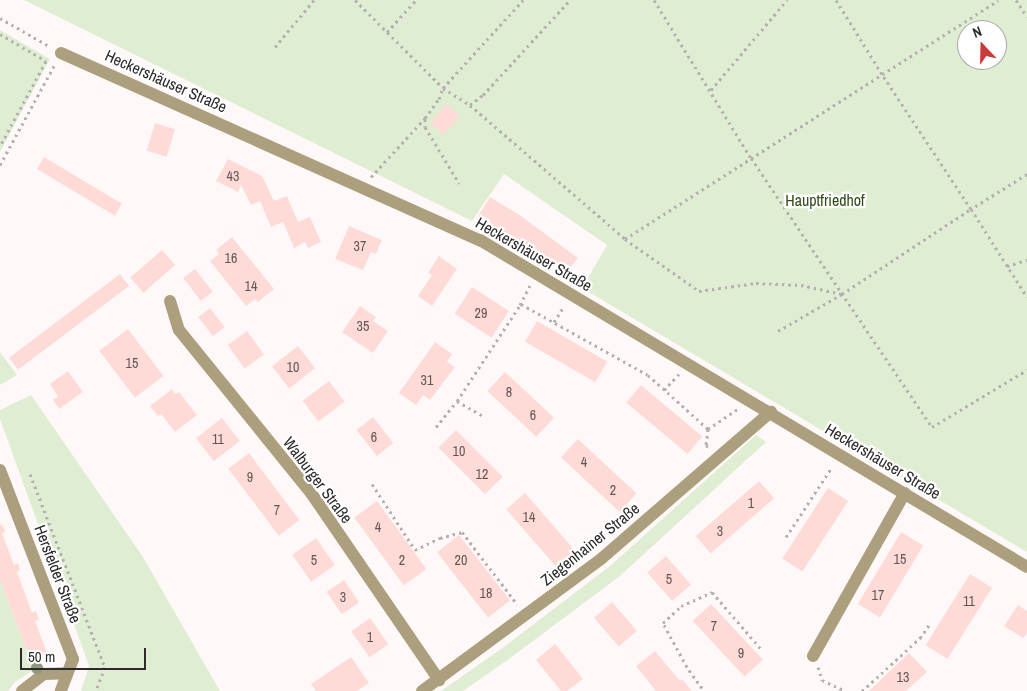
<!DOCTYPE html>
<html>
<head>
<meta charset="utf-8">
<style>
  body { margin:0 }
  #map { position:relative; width:1027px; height:691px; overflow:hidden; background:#fef9f8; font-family:"Archivo Narrow",sans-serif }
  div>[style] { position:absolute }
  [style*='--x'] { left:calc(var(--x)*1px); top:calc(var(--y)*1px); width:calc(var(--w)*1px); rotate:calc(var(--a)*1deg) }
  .green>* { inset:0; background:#dfeed2 }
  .building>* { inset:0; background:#ffdbd8; transform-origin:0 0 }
  .path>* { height:3px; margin-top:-1.5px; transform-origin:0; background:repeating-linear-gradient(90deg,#b5b0af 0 2.5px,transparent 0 6.5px) }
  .minor>* { height:12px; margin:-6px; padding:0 6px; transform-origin:6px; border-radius:6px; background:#ac9f7d }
  .trees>* { width:12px; height:12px; margin:-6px; border-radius:50%; background:#8e997d }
  span { translate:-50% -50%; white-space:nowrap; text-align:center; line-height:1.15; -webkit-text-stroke:4.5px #fff; paint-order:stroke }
  .number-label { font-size:14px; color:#625655 }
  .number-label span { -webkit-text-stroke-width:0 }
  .street-label { font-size:16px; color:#2d2a29 }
  .park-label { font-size:16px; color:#334a18 }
  .north { position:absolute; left:957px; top:20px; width:50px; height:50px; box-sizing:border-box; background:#fff; border:1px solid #abaaa9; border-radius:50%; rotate:339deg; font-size:14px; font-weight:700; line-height:20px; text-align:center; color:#2d2a29 }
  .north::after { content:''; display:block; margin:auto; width:18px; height:22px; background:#c93a3a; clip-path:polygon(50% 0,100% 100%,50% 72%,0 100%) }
  .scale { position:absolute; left:20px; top:648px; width:126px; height:22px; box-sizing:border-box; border:2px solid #2d2a29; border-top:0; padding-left:6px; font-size:15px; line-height:18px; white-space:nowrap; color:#2d2a29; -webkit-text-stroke:4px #fff; paint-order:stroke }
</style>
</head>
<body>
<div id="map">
  <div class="green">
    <div style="clip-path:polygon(evenodd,24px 0,1027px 0,1027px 552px,582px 288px,607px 245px,504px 174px,472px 221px,24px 0,967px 30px,997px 30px,997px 60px,967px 60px,967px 30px)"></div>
    <div style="clip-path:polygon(0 30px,50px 59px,0 152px)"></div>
    <div style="clip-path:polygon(0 352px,17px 375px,0 385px)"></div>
    <div style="clip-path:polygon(31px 395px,143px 557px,220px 691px,81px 691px,89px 666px,0 419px,0 410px)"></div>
    <div style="clip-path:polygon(756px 435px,766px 442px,620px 576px,509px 659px,463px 691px,441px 691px,501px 649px,610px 566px)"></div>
    <div style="clip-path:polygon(0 580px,34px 670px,15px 682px,8px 691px,0 691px)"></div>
  </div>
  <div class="building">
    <div style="left:447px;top:104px;width:18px;height:25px;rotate:43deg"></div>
    <div style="left:155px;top:123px;width:21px;height:29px;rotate:17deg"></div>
    <div style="left:44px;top:157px;width:91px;height:14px;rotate:31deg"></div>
    <div style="clip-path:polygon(228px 159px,262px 176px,274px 201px,287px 196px,298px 222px,310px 217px,321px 242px,308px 248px,305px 242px,294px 248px,283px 222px,271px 227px,260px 201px,251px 205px,241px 185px,238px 192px,216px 181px)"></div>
    <div style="clip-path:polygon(490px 197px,521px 216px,578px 258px,567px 271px,478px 216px)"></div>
    <div style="clip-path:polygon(349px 226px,382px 240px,376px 254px,371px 252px,363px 270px,335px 259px)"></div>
    <div style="clip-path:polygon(232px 237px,274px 289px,258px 302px,255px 299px,246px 306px,210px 261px,219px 254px,216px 250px)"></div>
    <div style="left:162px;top:250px;width:20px;height:42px;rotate:49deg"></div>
    <div style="clip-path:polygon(439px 256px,457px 269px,432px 306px,418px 296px,432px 275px,428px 273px)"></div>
    <div style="left:195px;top:269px;width:29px;height:15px;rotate:52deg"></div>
    <div style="left:120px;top:274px;width:15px;height:139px;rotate:53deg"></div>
    <div style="left:472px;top:287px;width:44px;height:32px;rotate:33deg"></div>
    <div style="clip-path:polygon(360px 306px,376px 317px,373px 321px,388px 331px,373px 353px,342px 332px)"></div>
    <div style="left:210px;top:308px;width:24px;height:15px;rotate:52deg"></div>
    <div style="left:537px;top:321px;width:81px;height:24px;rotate:30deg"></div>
    <div style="left:128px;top:329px;width:59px;height:36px;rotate:53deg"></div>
    <div style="left:247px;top:331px;width:29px;height:24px;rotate:54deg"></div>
    <div style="clip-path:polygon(435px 342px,452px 354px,447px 362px,455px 367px,430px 400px,423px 395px,416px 405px,399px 393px)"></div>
    <div style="left:298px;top:346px;width:28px;height:33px;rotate:52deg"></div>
    <div style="clip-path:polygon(68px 371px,83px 392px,59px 409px,53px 400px,58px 396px,50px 384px)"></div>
    <div style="left:505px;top:372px;width:67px;height:26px;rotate:43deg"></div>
    <div style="left:329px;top:381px;width:26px;height:33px;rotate:53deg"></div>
    <div style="left:641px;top:385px;width:80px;height:23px;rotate:40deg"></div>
    <div style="clip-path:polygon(172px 389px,175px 394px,179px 392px,197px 415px,175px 432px,161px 414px,158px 416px,150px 406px)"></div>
    <div style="left:373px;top:417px;width:33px;height:21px;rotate:52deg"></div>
    <div style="left:222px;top:418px;width:29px;height:33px;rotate:52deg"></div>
    <div style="left:456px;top:430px;width:66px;height:25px;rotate:45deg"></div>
    <div style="left:578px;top:439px;width:80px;height:25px;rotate:43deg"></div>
    <div style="left:249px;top:453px;width:84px;height:26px;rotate:53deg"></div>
    <div style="left:759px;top:481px;width:23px;height:84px;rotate:49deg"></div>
    <div style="left:828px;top:488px;width:24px;height:84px;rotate:33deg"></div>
    <div style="left:525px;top:493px;width:79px;height:25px;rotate:49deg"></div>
    <div style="left:377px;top:501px;width:84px;height:28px;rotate:54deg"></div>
    <div style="clip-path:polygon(2px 524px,5px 532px,2px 533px,14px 565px,18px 563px,20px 570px,17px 572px,32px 613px,36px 611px,39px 620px,35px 621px,47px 653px,30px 659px,0 580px,0 525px)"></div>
    <div style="left:901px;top:532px;width:26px;height:84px;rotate:31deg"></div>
    <div style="left:459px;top:535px;width:83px;height:28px;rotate:52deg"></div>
    <div style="left:316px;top:538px;width:33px;height:29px;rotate:55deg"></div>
    <div style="left:666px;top:556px;width:38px;height:25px;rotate:49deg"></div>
    <div style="left:970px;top:574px;width:26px;height:84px;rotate:32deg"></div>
    <div style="left:344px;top:580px;width:27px;height:21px;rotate:56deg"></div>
    <div style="left:612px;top:602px;width:38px;height:24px;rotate:49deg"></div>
    <div style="left:711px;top:604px;width:76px;height:25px;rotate:47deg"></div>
    <div style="clip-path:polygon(1018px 605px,1027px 611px,1027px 633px,1023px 638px,1004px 626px)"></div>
    <div style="left:370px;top:618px;width:32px;height:23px;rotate:55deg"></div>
    <div style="clip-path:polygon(555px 644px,583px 679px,567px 691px,561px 691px,536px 660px)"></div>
    <div style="clip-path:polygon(655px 651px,680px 681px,682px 679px,692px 691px,656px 691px,636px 666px)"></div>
    <div style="clip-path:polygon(909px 653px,927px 672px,906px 691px,869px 691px)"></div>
    <div style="clip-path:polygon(351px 657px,369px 683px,357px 691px,316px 691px,311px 684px)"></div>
  </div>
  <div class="path">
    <div style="--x:355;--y:0;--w:124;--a:45"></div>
    <div style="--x:443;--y:88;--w:32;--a:32"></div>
    <div style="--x:470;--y:105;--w:205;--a:40.8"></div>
    <div style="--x:625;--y:239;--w:90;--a:35.1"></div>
    <div style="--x:699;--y:291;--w:58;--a:-8"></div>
    <div style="--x:756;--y:283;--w:45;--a:2.5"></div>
    <div style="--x:801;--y:285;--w:42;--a:12.4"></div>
    <div style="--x:654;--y:0;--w:185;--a:58.5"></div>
    <div style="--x:751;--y:158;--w:324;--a:56.1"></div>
    <div style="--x:932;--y:427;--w:111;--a:-31"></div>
    <div style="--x:1016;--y:0;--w:20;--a:57"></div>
    <div style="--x:0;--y:18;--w:56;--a:29.7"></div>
    <div style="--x:387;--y:32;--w:43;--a:-47.8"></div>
    <div style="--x:0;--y:34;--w:53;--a:30.4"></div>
    <div style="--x:46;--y:61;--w:97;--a:118.4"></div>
    <div style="--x:275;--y:47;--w:61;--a:-50.3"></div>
    <div style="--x:711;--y:90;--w:118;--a:-49.8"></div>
    <div style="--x:470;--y:105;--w:16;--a:-38"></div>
    <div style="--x:483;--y:95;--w:129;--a:-47.5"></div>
    <div style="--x:425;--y:119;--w:8;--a:90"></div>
    <div style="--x:425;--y:127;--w:66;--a:58.7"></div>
    <div style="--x:0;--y:165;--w:115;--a:-61.4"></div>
    <div style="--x:1027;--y:174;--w:66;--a:148"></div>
    <div style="--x:971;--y:209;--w:104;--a:57.5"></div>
    <div style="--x:371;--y:177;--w:80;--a:-47.5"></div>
    <div style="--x:425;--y:118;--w:24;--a:-54"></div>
    <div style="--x:439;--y:99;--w:12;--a:-70"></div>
    <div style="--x:443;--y:88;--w:119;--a:-47.7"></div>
    <div style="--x:625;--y:239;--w:443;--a:-32.6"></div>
    <div style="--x:1007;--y:266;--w:21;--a:-17"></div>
    <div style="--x:521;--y:304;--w:145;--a:29.2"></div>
    <div style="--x:648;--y:375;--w:81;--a:42"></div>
    <div style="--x:708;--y:429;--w:36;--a:-34"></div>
    <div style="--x:554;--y:322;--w:19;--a:-58"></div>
    <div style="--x:778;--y:331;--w:74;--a:-30"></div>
    <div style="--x:842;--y:294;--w:154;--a:-33.4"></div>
    <div style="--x:971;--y:209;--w:162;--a:-123.4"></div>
    <div style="--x:882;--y:74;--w:87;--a:-121.9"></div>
    <div style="--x:664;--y:390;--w:22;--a:-47"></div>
    <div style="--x:457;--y:401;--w:30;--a:30"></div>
    <div style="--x:436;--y:427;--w:33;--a:-51"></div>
    <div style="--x:457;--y:401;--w:115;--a:-56.7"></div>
    <div style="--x:520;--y:305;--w:22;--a:-63"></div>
    <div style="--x:708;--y:429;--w:16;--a:97"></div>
    <div style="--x:706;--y:445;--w:4;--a:34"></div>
    <div style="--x:30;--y:474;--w:207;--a:68.8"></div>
    <div style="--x:105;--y:667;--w:26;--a:111"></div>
    <div style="--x:372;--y:484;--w:79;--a:56.9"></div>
    <div style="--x:415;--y:550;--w:28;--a:-26"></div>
    <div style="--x:440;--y:538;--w:23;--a:-15"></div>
    <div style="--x:462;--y:532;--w:91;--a:52.6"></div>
    <div style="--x:786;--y:537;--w:84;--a:-56.7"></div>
    <div style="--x:818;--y:667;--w:14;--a:73"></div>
    <div style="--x:822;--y:680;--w:26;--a:25"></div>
    <div style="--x:702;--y:688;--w:26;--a:-126"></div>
    <div style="--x:687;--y:667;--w:50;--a:-118.6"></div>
    <div style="--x:663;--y:623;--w:25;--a:-43"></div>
    <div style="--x:681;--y:606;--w:34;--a:-24"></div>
    <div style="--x:712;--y:592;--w:75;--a:49.3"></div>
    <div style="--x:862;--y:691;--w:79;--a:-42.4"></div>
    <div style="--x:920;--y:638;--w:19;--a:-55"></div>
  </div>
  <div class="minor">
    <div style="--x:61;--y:53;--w:459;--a:24.1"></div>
    <div style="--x:480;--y:240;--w:637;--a:30.87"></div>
    <div style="--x:170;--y:301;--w:30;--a:73"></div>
    <div style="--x:179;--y:330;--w:210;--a:51"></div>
    <div style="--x:311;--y:493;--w:227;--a:55.6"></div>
    <div style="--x:0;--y:470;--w:203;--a:68.9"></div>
    <div style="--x:73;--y:659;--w:34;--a:111"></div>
    <div style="--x:813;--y:656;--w:187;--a:-60.6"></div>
    <div style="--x:22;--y:691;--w:28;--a:-38"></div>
    <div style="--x:44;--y:674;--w:23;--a:-2"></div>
    <div style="--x:422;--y:691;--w:222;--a:-36.4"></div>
    <div style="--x:601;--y:559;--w:225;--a:-40.9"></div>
  </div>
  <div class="trees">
    <div style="left:37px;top:668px"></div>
  </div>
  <div class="number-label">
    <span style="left:233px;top:176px">43</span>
    <span style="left:360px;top:246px">37</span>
    <span style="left:231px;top:258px">16</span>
    <span style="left:251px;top:286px">14</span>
    <span style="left:481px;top:313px">29</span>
    <span style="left:363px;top:326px">35</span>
    <span style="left:132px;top:363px">15</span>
    <span style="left:293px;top:367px">10</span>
    <span style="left:427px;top:380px">31</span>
    <span style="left:509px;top:392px">8</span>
    <span style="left:533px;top:415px">6</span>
    <span style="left:374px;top:437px">6</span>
    <span style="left:218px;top:439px">11</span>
    <span style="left:459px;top:451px">10</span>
    <span style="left:584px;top:462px">4</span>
    <span style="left:482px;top:474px">12</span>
    <span style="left:250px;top:477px">9</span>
    <span style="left:613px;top:490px">2</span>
    <span style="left:751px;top:503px">1</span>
    <span style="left:277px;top:510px">7</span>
    <span style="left:529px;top:517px">14</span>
    <span style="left:378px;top:527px">4</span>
    <span style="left:720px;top:531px">3</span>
    <span style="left:900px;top:559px">15</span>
    <span style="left:314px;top:560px">5</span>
    <span style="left:402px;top:560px">2</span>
    <span style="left:461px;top:560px">20</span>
    <span style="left:669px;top:579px">5</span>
    <span style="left:486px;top:593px">18</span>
    <span style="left:878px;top:595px">17</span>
    <span style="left:343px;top:597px">3</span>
    <span style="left:969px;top:601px">11</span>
    <span style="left:714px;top:626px">7</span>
    <span style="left:370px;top:637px">1</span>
    <span style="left:741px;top:653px">9</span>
    <span style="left:903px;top:677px">13</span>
  </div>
  <div class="street-label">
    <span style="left:166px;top:81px;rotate:24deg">Heckershäuser Straße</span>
    <span style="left:534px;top:254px;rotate:30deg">Heckershäuser Straße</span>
    <span style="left:883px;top:461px;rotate:31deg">Heckershäuser Straße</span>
    <span style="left:318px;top:480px;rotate:53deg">Walburger Straße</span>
    <span style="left:590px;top:544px;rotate:-39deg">Ziegenhainer Straße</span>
    <span style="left:58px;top:574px;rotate:69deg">Hersfelder Straße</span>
  </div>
  <div class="park-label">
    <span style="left:825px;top:200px">Hauptfriedhof</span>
  </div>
  <div class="north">N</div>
  <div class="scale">50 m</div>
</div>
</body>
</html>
